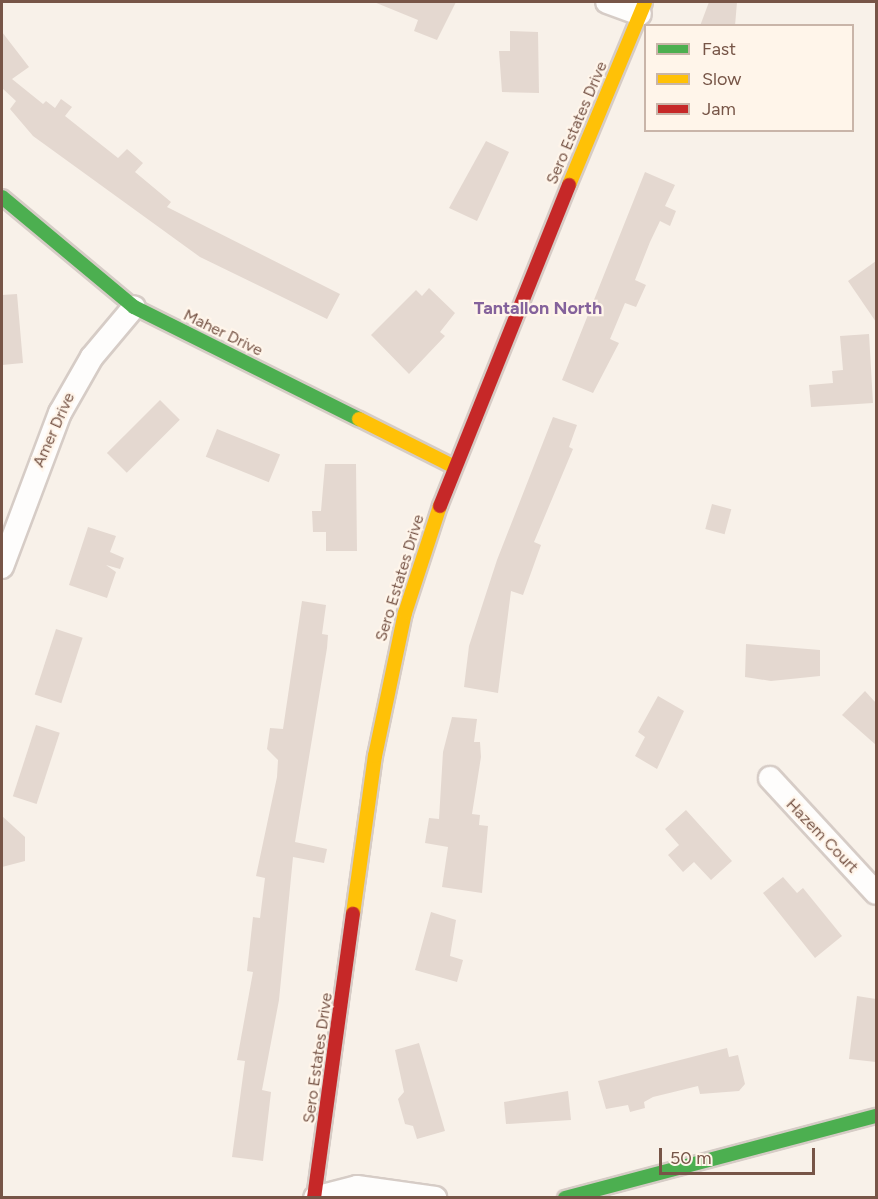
<!DOCTYPE html>
<html>
<head>
<meta charset="utf-8">
<style>
  body { margin:0 }
  #map { position:relative; width:878px; height:1199px; overflow:hidden; background:#f8f1e9; font-family:Figtree,sans-serif }
  div>[style] { position:absolute }
  [style*='--x'] { left:calc(var(--x)*1px); top:calc(var(--y)*1px); width:calc(var(--w)*1px); rotate:calc(var(--a)*1deg) }
  .building>* { inset:0; background:#e4d8d0; transform-origin:0 0 }
  .roads { filter:drop-shadow(2px 0 #d6ccc6) drop-shadow(-2px 0 #d6ccc6) drop-shadow(0 2px #d6ccc6) drop-shadow(0 -2px #d6ccc6) }
  .street>* { height:22px; margin:-11px; padding:0 11px; transform-origin:11px; border-radius:11px; background:#fefdfc }
  .fast>* { height:14px; margin:-7px; padding:0 7px; transform-origin:7px; border-radius:7px; background:#4caf50 }
  .slow>* { height:14px; margin:-7px; padding:0 7px; transform-origin:7px; border-radius:7px; background:#ffc107 }
  .jam>* { height:14px; margin:-7px; padding:0 7px; transform-origin:7px; border-radius:7px; background:#c62828 }
  span { translate:-50% -50%; white-space:nowrap; text-align:center; line-height:1.15; -webkit-text-stroke:4.5px #fff5ea; paint-order:stroke }
  .street-label { font-size:16px; color:#775547 }
  .neighbourhood-label { font-size:18px; color:#84629b; font-weight:700 }
  .frame { position:absolute; inset:0; border:3px solid #775547; pointer-events:none }
  .legend { position:absolute; left:644px; top:24px; width:210px; height:108px; box-sizing:border-box; background:#fff5ea; border:2px solid #c9b5a9; margin:0; padding:8px 10px; list-style:none; font-size:18px; color:#775547 }
  .legend li { display:flex; align-items:center; gap:12px; height:30px }
  .legend b { width:30px; border:2px solid #c9b5a9 }
  .scale { position:absolute; left:659px; top:1148px; width:156px; height:27px; box-sizing:border-box; border:3px solid #775547; border-top:0; padding-left:8px; font-size:18px; line-height:21px; white-space:nowrap; color:#775547; -webkit-text-stroke:4px #fff5ea; paint-order:stroke }
</style>
</head>
<body>
<div id="map">
  <div class="building">
    <div style="clip-path:polygon(374px 2px,456px 2px,437px 40px,414px 31px,418px 20px)"></div>
    <div style="clip-path:polygon(709px 2px,737px 2px,735px 26px,700px 26px)"></div>
    <div style="clip-path:polygon(510px 31px,538px 32px,539px 93px,502px 92px,499px 51px,510px 51px)"></div>
    <div style="clip-path:polygon(2px 32px,29px 67px,12px 79px,43px 104px,46px 101px,55px 108px,61px 99px,72px 107px,65px 116px,118px 158px,127px 149px,143px 163px,135px 172px,171px 202px,167px 207px,340px 294px,327px 319px,200px 257px,33px 136px,10px 109px,16px 101px,2px 88px)"></div>
    <div style="clip-path:polygon(486px 141px,509px 152px,477px 221px,449px 208px)"></div>
    <div style="clip-path:polygon(645px 172px,675px 185px,665px 206px,676px 211px,670px 226px,660px 221px,650px 242px,635px 280px,646px 285px,636px 307px,625px 303px,610px 339px,619px 343px,593px 393px,562px 380px)"></div>
    <div style="clip-path:polygon(876px 261px,876px 322px,848px 281px)"></div>
    <div style="clip-path:polygon(429px 288px,455px 313px,440px 332px,445px 336px,409px 374px,371px 335px,416px 290px,422px 296px)"></div>
    <div style="clip-path:polygon(17px 294px,23px 363px,2px 365px,2px 295px)"></div>
    <div style="clip-path:polygon(869px 334px,873px 403px,811px 407px,809px 385px,833px 383px,832px 371px,843px 370px,840px 336px)"></div>
    <div style="left:160px;top:400px;width:28px;height:75px;rotate:45deg"></div>
    <div style="clip-path:polygon(553px 417px,577px 425px,569px 447px,573px 449px,534px 542px,541px 545px,523px 595px,511px 591px,498px 693px,464px 687px,469px 646px,497px 560px)"></div>
    <div style="left:217px;top:429px;width:68px;height:30px;rotate:22deg"></div>
    <div style="clip-path:polygon(325px 464px,356px 464px,357px 551px,326px 551px,326px 532px,313px 532px,312px 511px,321px 511px)"></div>
    <div style="left:712px;top:504px;width:20px;height:26px;rotate:15deg"></div>
    <div style="clip-path:polygon(88px 527px,116px 536px,110px 552px,124px 558px,120px 569px,106px 565px,116px 572px,107px 598px,69px 585px)"></div>
    <div style="clip-path:polygon(302px 601px,326px 605px,322px 634px,328px 635px,327px 648px,295px 842px,327px 849px,324px 863px,293px 857px,279px 1000px,262px 1090px,271px 1092px,263px 1161px,232px 1157px,245px 1061px,237px 1060px,253px 972px,247px 971px,253px 917px,260px 918px,265px 878px,256px 876px,277px 777px,278px 760px,267px 749px,270px 728px,283px 729px)"></div>
    <div style="left:56px;top:629px;width:28px;height:69px;rotate:18deg"></div>
    <div style="clip-path:polygon(746px 644px,820px 650px,820px 676px,771px 681px,745px 677px)"></div>
    <div style="clip-path:polygon(865px 691px,876px 703px,876px 745px,842px 715px)"></div>
    <div style="clip-path:polygon(658px 696px,684px 711px,657px 769px,635px 756px,645px 737px,638px 732px)"></div>
    <div style="clip-path:polygon(452px 717px,477px 719px,474px 742px,480px 742px,481px 757px,472px 814px,480px 815px,479px 825px,488px 826px,482px 893px,442px 887px,448px 847px,425px 843px,429px 818px,439px 819px,443px 752px)"></div>
    <div style="left:36px;top:725px;width:25px;height:75px;rotate:18deg"></div>
    <div style="clip-path:polygon(686px 810px,732px 861px,711px 880px,694px 862px,683px 872px,668px 855px,679px 845px,665px 829px)"></div>
    <div style="clip-path:polygon(2px 816px,25px 837px,25px 861px,2px 867px)"></div>
    <div style="clip-path:polygon(783px 877px,797px 893px,803px 888px,842px 936px,815px 958px,763px 893px)"></div>
    <div style="clip-path:polygon(431px 912px,456px 920px,450px 956px,463px 960px,457px 982px,415px 970px)"></div>
    <div style="clip-path:polygon(857px 996px,876px 999px,876px 1062px,849px 1059px)"></div>
    <div style="clip-path:polygon(419px 1043px,445px 1131px,417px 1139px,413px 1126px,405px 1124px,398px 1099px,404px 1092px,395px 1050px)"></div>
    <div style="clip-path:polygon(727px 1048px,729px 1057px,738px 1055px,745px 1084px,739px 1091px,700px 1094px,698px 1086px,653px 1097px,644px 1102px,645px 1108px,630px 1112px,628px 1105px,606px 1109px,598px 1081px)"></div>
    <div style="clip-path:polygon(568px 1091px,571px 1120px,506px 1124px,504px 1102px)"></div>
  </div>
  <div class="roads">
    <div class="street">
      <div style="--x:607;--y:2;--w:35;--a:20"></div>
      <div style="--x:2;--y:567;--w:165;--a:-69.4"></div>
      <div style="--x:60;--y:413;--w:64;--a:-60.3"></div>
      <div style="--x:92;--y:357;--w:65;--a:-50"></div>
      <div style="--x:770;--y:778;--w:156;--a:47.3"></div>
      <div style="--x:315;--y:1198;--w:43;--a:-14.7"></div>
      <div style="--x:357;--y:1187;--w:79;--a:8"></div>
    </div>
    <div class="fast">
      <div style="--x:2;--y:197;--w:172;--a:39.8"></div>
      <div style="--x:134;--y:307;--w:251;--a:26.5"></div>
      <div style="--x:565;--y:1198;--w:322;--a:-14.8"></div>
    </div>
    <div class="slow">
      <div style="--x:569;--y:185;--w:198;--a:-67.4"></div>
      <div style="--x:359;--y:419;--w:105;--a:26.6"></div>
      <div style="--x:353;--y:914;--w:160;--a:-82.1"></div>
      <div style="--x:375;--y:756;--w:146;--a:-78.2"></div>
      <div style="--x:405;--y:613;--w:113;--a:-71.9"></div>
    </div>
    <div class="jam">
      <div style="--x:440;--y:506;--w:346;--a:-68.1"></div>
      <div style="--x:314;--y:1198;--w:287;--a:-82.2"></div>
    </div>
  </div>
  <div class="street-label">
    <span style="left:577px;top:123px;rotate:-67deg">Sero Estates Drive</span>
    <span style="left:223px;top:333px;rotate:26deg">Maher Drive</span>
    <span style="left:54px;top:430px;rotate:-66deg">Amer Drive</span>
    <span style="left:400px;top:578px;rotate:-73deg">Sero Estates Drive</span>
    <span style="left:822px;top:836px;rotate:46deg">Hazem Court</span>
    <span style="left:318px;top:1058px;rotate:-82deg">Sero Estates Drive</span>
  </div>
  <div class="neighbourhood-label">
    <span style="left:538px;top:308px">Tantallon North</span>
  </div>
  <div class="frame"></div>
  <ul class="legend">
  <li><b style="height:8px;background:#4caf50"></b>Fast</li>
  <li><b style="height:8px;background:#ffc107"></b>Slow</li>
  <li><b style="height:8px;background:#c62828"></b>Jam</li>
  </ul>
  <div class="scale">50 m</div>
</div>
</body>
</html>
